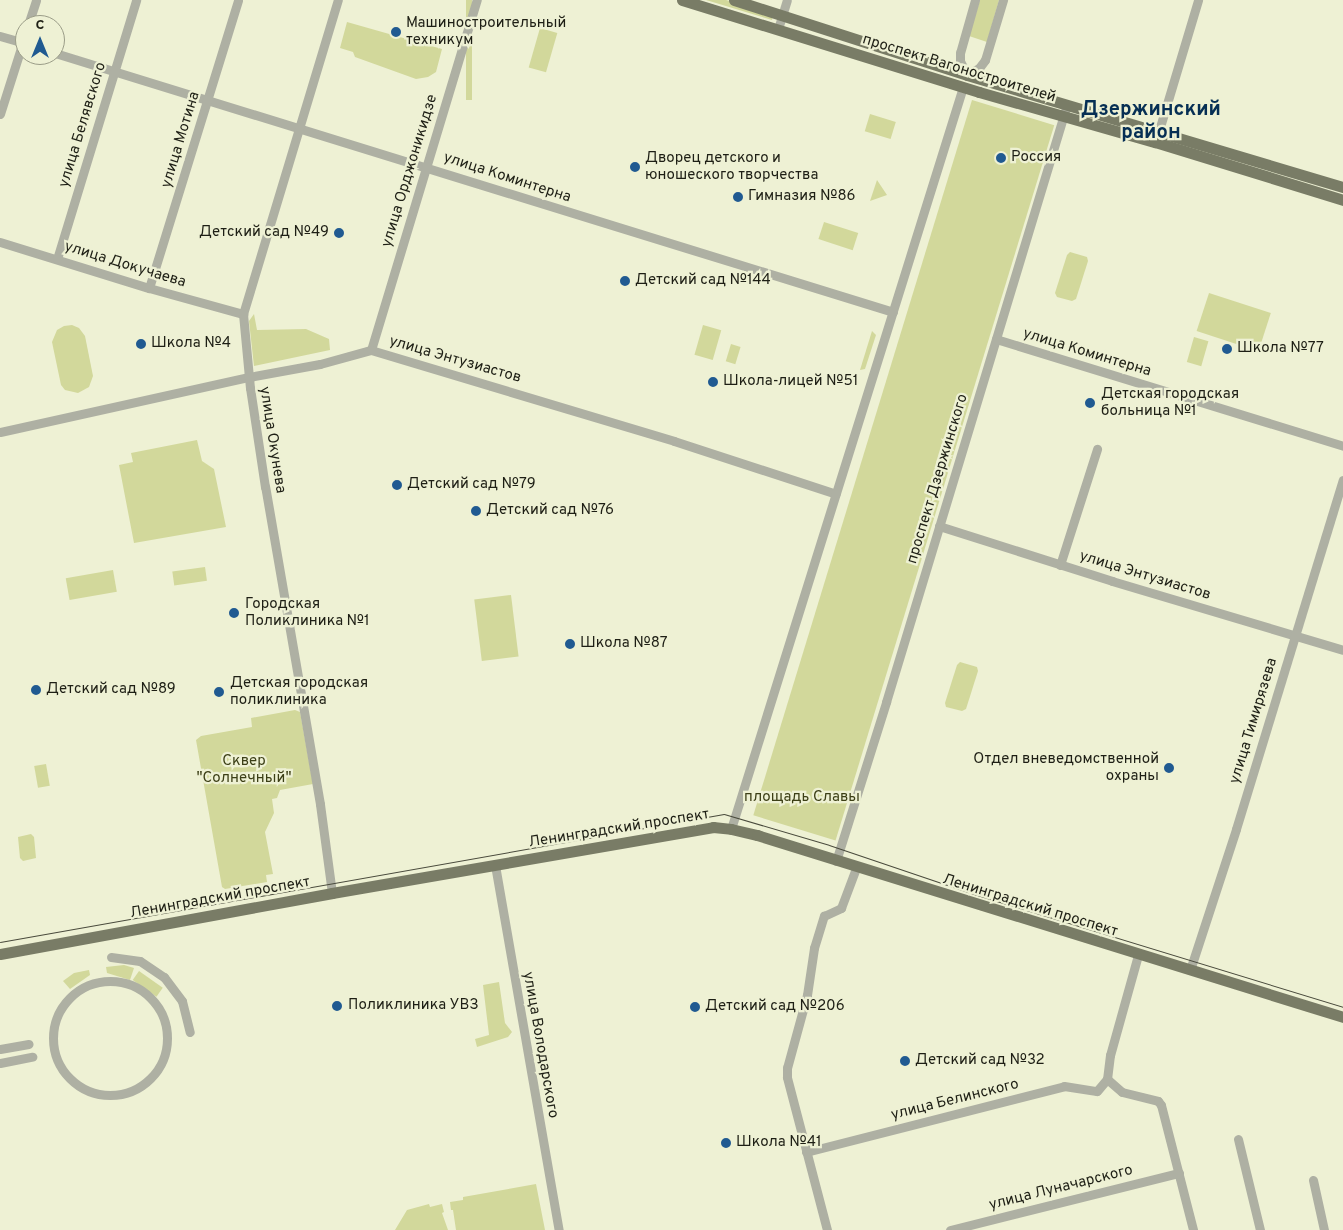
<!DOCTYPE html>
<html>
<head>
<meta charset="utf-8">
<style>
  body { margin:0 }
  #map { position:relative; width:1343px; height:1230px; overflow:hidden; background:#eef1d4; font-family:Overpass,sans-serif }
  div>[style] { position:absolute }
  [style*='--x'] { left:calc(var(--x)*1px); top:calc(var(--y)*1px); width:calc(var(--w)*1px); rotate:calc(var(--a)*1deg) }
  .green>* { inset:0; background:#d2d89b; transform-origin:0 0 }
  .minor>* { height:9px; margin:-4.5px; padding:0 4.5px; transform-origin:4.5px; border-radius:4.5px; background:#aeb0a3 }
  .minor>.ring { margin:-4.5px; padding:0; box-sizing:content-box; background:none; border:9px solid #aeb0a3; border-radius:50% }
  .major>* { height:11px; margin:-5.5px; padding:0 5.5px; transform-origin:5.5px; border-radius:5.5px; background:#797c66 }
  .tram>* { height:1px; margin:-0.5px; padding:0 0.5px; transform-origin:0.5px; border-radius:0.5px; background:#494a3c }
  .dots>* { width:14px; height:14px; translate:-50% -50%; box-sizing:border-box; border:2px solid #eef1d4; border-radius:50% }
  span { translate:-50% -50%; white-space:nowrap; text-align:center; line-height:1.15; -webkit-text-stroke:4.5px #eef1d4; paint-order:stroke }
  .poi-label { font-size:15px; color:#1e1f15 }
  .left { translate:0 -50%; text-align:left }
  .right { translate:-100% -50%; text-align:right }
  .street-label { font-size:15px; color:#1e1f15 }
  .park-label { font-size:15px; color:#3c3f16 }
  .district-label { font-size:20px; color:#062f54; font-weight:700 }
  .north { position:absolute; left:15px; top:15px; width:50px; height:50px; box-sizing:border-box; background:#eef1d4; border:1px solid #9b9d88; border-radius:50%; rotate:0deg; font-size:14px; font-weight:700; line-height:20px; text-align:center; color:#1e1f15 }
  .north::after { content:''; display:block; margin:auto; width:18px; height:22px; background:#205a91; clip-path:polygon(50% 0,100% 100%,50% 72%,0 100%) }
</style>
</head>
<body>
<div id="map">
  <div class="green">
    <div style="left:466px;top:0;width:6px;height:100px"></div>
    <div style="clip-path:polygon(706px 0,726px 0,773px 14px,772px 20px)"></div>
    <div style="clip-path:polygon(980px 0,999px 0,987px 42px,969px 36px)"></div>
    <div style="clip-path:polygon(347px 22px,442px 49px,436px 72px,428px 77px,416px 79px,355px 57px,353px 52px,340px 48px)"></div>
    <div style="left:540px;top:28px;width:18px;height:41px;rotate:16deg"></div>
    <div style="left:972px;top:100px;width:86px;height:748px;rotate:17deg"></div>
    <div style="left:870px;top:114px;width:27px;height:18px;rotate:17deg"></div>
    <div style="clip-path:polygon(877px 180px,887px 195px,870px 201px)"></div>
    <div style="left:824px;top:222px;width:36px;height:18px;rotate:18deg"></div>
    <div style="clip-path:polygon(1070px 252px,1087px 257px,1088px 261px,1076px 299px,1072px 301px,1057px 297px,1055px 293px,1067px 255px)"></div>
    <div style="left:1209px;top:293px;width:65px;height:40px;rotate:18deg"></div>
    <div style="clip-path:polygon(254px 314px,257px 330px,306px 329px,329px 339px,330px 350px,254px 366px,249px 321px)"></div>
    <div style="clip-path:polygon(72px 325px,79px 328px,85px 336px,93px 376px,89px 387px,78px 393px,65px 390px,61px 385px,52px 342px,57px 330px,64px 326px)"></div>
    <div style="left:703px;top:325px;width:19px;height:31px;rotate:16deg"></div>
    <div style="clip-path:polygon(872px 331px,876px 335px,865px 369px,860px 370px)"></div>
    <div style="left:1194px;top:337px;width:15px;height:26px;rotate:16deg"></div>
    <div style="left:731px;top:344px;width:10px;height:18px;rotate:17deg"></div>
    <div style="clip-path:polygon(197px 440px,202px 461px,214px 469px,226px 527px,134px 543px,119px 465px,133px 462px,131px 453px)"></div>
    <div style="left:205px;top:567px;width:14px;height:33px;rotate:82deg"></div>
    <div style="left:113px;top:570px;width:22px;height:48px;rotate:80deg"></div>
    <div style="left:511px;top:595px;width:62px;height:37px;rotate:83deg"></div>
    <div style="clip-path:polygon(960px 662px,977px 667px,978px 671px,966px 709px,962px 711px,946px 707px,945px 703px,957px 665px)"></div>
    <div style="clip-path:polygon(295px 710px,300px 712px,313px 784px,280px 790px,277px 798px,272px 799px,274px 813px,265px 832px,273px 874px,266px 875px,267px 882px,225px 889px,222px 887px,196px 740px,201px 736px,252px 727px,251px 718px)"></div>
    <div style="left:46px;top:764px;width:22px;height:12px;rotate:80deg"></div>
    <div style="clip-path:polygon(31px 834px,34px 837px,36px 858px,23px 861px,20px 858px,18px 837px)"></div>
    <div style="clip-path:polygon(124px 965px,134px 968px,130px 980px,107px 973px,106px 967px)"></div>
    <div style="clip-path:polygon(89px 970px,90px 975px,70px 989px,63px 981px,74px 973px)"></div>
    <div style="left:139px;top:971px;width:29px;height:11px;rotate:35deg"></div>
    <div style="clip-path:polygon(499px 982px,505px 1023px,512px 1032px,508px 1037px,477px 1047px,475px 1039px,489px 1035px,483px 985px)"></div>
    <div style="clip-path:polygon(536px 1184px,545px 1230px,456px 1230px,453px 1210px,451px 1210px,450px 1202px,463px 1200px,463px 1197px)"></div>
    <div style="clip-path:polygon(429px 1204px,430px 1207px,442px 1204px,444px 1212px,442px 1213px,448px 1230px,395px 1230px,407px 1210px)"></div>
  </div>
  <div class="minor">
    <div style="--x:975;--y:0;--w:55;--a:105.8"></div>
    <div style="--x:960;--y:53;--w:8;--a:90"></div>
    <div style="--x:960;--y:61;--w:16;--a:63"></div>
    <div style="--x:967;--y:75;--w:14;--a:-30"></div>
    <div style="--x:979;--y:68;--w:10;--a:-53"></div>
    <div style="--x:985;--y:60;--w:63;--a:-73.3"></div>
    <div style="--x:28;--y:25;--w:26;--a:-72"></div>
    <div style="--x:778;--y:29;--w:30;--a:-73"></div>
    <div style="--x:0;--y:36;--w:26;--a:16"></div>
    <div style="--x:55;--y:53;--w:877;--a:17.17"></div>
    <div style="--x:0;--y:114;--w:83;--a:-72.4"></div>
    <div style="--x:1157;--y:137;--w:143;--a:-73.3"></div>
    <div style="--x:0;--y:242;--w:156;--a:17.2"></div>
    <div style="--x:149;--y:288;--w:98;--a:15.5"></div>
    <div style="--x:57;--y:259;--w:271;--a:-73"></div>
    <div style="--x:149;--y:288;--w:301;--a:-72.8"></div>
    <div style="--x:996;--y:339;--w:363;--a:17.1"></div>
    <div style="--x:371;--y:350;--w:366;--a:-73.2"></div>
    <div style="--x:0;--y:432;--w:255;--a:-12.5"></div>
    <div style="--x:249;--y:377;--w:72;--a:-10.4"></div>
    <div style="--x:320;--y:364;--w:53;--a:-15.4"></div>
    <div style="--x:371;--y:350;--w:316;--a:16.7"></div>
    <div style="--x:674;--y:441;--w:170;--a:18.1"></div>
    <div style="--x:939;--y:526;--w:182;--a:17.6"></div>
    <div style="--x:1112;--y:581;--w:241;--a:16.6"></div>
    <div style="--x:1060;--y:565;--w:122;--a:-72.3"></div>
    <div style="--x:731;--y:829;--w:777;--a:-72.64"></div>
    <div style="--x:836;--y:861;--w:167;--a:-72.5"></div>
    <div style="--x:886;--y:702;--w:618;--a:-73.15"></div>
    <div style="--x:495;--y:865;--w:371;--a:80.1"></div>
    <div style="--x:332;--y:893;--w:90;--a:-97.7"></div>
    <div style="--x:320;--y:804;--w:322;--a:-99.8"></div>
    <div style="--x:265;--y:487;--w:100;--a:-98.6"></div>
    <div style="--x:250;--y:388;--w:74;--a:-95.4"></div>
    <div style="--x:243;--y:314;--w:328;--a:-73.2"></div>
    <div style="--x:1138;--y:955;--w:104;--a:105.6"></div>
    <div style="--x:1110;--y:1055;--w:24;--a:97"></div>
    <div style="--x:1107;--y:1079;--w:20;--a:41"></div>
    <div style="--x:1122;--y:1092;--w:37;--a:14"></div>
    <div style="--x:1158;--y:1101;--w:5;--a:53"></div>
    <div style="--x:1161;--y:1105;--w:129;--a:75.6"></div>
    <div style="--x:111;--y:957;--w:29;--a:8"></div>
    <div style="--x:140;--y:961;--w:29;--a:34"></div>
    <div style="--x:164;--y:977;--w:30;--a:53"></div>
    <div style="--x:182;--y:1001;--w:32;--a:76"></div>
    <div style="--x:1190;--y:970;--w:148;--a:-71.9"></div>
    <div style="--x:1236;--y:829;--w:365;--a:-73"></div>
    <div class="ring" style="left:53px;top:981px;width:105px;height:105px"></div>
    <div style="--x:0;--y:1049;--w:29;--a:-10"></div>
    <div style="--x:0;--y:1063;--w:33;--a:-11"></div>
    <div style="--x:1238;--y:1139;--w:94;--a:76.4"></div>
    <div style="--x:806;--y:1152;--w:266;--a:-14.3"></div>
    <div style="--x:1064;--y:1086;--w:33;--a:9"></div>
    <div style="--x:1097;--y:1091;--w:16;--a:-50"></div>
    <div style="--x:1313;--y:1180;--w:51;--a:77.6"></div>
    <div style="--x:827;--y:1230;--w:158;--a:-104.7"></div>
    <div style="--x:787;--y:1077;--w:9;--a:-90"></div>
    <div style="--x:787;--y:1068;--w:76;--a:-74.7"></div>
    <div style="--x:807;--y:995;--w:48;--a:-81.5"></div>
    <div style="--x:814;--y:948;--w:34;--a:-73"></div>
    <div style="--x:824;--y:916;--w:19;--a:-25"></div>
    <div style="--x:841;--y:908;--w:43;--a:-69.4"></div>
    <div style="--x:950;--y:1230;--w:236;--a:-14"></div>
  </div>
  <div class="major">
    <div style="--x:682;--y:0;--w:311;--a:17.2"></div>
    <div style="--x:979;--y:92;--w:183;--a:15.9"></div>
    <div style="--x:1155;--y:142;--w:197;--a:17.1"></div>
    <div style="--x:734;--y:0;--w:245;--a:17.8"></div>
    <div style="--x:967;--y:75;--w:392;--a:16.6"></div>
    <div style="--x:0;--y:954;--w:338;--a:-10.4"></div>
    <div style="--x:332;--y:893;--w:387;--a:-9.8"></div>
    <div style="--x:713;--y:827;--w:18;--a:6"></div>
    <div style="--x:731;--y:829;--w:27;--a:13"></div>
    <div style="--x:757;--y:835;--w:614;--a:17.25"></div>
  </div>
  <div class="tram">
    <div style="--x:0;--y:942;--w:735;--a:-10.03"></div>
    <div style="--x:724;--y:814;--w:109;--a:16.4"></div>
    <div style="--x:829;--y:845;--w:156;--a:18.7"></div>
    <div style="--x:977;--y:895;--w:383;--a:17"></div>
  </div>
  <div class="dots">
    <div style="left:396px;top:32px;background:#205a91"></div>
    <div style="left:1001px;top:158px;background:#205a91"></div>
    <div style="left:635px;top:167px;background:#205a91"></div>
    <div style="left:738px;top:197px;background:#205a91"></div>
    <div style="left:339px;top:233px;background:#205a91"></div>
    <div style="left:625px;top:281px;background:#205a91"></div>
    <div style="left:141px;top:344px;background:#205a91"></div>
    <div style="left:1227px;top:349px;background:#205a91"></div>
    <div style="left:713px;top:382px;background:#205a91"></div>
    <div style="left:1090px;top:403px;background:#205a91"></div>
    <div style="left:397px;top:485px;background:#205a91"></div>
    <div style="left:476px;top:511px;background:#205a91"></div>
    <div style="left:234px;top:613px;background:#205a91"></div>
    <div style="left:570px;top:644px;background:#205a91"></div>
    <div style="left:36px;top:690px;background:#205a91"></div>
    <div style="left:219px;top:692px;background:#205a91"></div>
    <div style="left:1169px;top:768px;background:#205a91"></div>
    <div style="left:337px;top:1006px;background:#205a91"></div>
    <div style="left:695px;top:1007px;background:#205a91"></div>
    <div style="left:905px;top:1061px;background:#205a91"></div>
    <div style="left:726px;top:1143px;background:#205a91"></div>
  </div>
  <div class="poi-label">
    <span class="left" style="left:406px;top:32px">Машиностроительный<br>техникум</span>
    <span class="left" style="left:645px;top:167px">Дворец детского и<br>юношеского творчества</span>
    <span class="left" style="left:1011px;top:158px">Россия</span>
    <span class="left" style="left:748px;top:197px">Гимназия №86</span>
    <span class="right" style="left:329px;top:233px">Детский сад №49</span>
    <span class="left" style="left:635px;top:281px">Детский сад №144</span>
    <span class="left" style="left:151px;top:344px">Школа №4</span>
    <span class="left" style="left:1237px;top:349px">Школа №77</span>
    <span class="left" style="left:723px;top:382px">Школа-лицей №51</span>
    <span class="left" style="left:1101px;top:403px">Детская городская<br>больница №1</span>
    <span class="left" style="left:407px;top:485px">Детский сад №79</span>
    <span class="left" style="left:486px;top:511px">Детский сад №76</span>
    <span class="left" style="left:245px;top:613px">Городская<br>Поликлиника №1</span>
    <span class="left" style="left:580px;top:644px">Школа №87</span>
    <span class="left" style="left:230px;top:692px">Детская городская<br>поликлиника</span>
    <span class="left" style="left:46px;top:690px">Детский сад №89</span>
    <span class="right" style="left:1159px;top:768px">Отдел вневедомственной<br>охраны</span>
    <span class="left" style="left:348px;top:1006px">Поликлиника УВЗ</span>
    <span class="left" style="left:705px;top:1007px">Детский сад №206</span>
    <span class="left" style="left:915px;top:1061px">Детский сад №32</span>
    <span class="left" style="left:736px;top:1143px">Школа №41</span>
  </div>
  <div class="street-label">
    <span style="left:959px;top:69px;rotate:17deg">проспект Вагоностроителей</span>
    <span style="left:83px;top:125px;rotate:-73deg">улица Белявского</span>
    <span style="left:181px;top:140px;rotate:-73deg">улица Мотина</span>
    <span style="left:410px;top:171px;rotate:-73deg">улица Орджоникидзе</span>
    <span style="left:507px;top:178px;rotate:18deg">улица Коминтерна</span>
    <span style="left:125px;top:265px;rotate:17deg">улица Докучаева</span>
    <span style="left:1087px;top:353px;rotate:17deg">улица Коминтерна</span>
    <span style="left:455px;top:360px;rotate:16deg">улица Энтузиастов</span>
    <span style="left:272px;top:440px;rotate:81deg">улица Окунева</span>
    <span style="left:938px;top:479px;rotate:-73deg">проспект Дзержинского</span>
    <span style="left:1145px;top:576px;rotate:17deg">улица Энтузиастов</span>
    <span style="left:1254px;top:721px;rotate:-73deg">улица Тимирязева</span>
    <span style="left:619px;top:829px;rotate:-9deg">Ленинградский проспект</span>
    <span style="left:220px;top:898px;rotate:-10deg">Ленинградский проспект</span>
    <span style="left:1030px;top:906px;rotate:17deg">Ленинградский проспект</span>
    <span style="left:540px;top:1045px;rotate:80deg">улица Володарского</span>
    <span style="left:955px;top:1100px;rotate:-14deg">улица Белинского</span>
    <span style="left:1061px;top:1188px;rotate:-14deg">улица Луначарского</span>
  </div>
  <div class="park-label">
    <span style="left:244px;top:770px">Сквер<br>"Солнечный"</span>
    <span style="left:802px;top:798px">площадь Славы</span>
  </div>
  <div class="district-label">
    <span style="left:1151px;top:122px">Дзержинский<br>район</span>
  </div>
  <div class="north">С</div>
</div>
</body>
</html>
